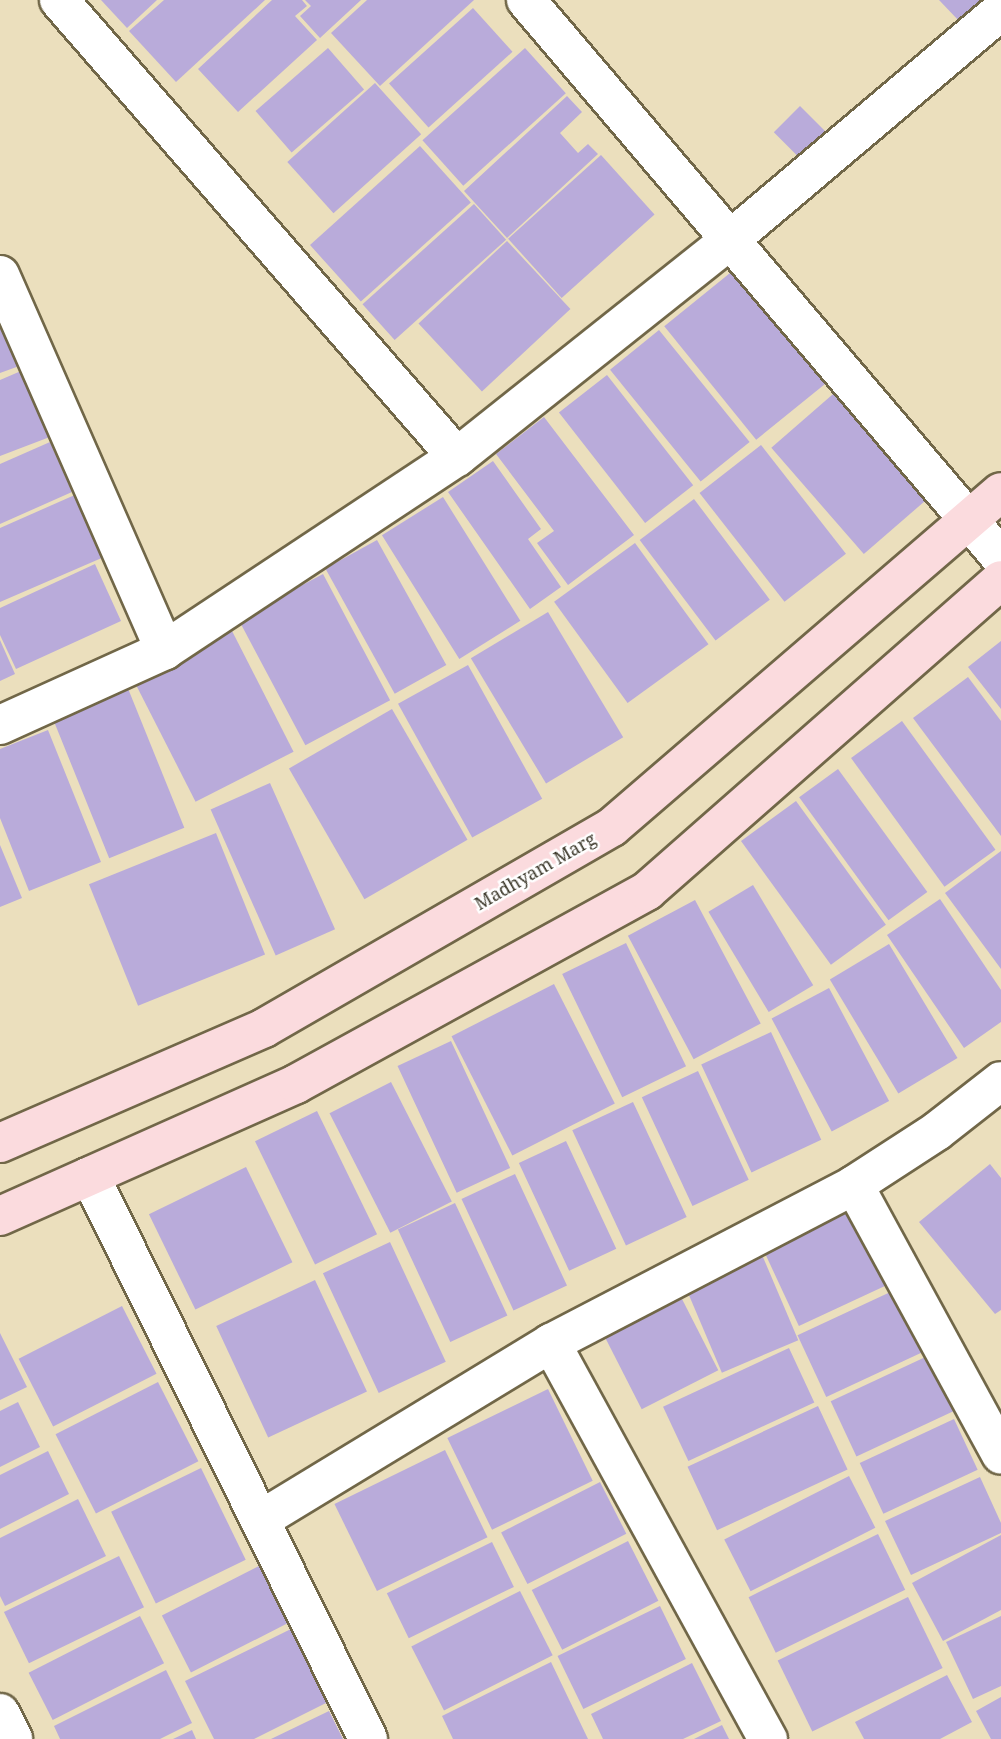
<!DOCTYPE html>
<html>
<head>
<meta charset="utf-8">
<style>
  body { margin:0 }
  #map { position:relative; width:1001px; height:1739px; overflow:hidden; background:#ebdfbd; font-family:"Noto Serif",serif }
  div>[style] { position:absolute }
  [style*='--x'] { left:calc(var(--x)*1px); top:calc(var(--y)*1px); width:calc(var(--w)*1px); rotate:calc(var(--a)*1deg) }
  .building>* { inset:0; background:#b9abda; transform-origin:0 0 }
  .roads { filter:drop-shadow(2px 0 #716748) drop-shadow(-2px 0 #716748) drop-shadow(0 2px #716748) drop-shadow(0 -2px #716748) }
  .street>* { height:38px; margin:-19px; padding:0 19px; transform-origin:19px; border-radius:19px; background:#fff }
  .secondary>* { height:38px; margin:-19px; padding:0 19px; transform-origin:19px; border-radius:19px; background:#fbdbde }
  span { translate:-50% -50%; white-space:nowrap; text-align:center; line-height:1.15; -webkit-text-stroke:5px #fff; paint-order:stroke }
  .street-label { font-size:18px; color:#3c382a }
</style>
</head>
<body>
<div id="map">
  <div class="building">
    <div style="clip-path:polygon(101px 0,157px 0,127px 28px)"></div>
    <div style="clip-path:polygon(164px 0,265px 0,176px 82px,129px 31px)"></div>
    <div style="clip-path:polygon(272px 0,302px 0,307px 6px,295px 16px,317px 40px,238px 112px,198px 69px)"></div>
    <div style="clip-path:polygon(305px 0,361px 0,320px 38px,300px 16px,311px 6px)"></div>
    <div style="clip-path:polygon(367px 0,474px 0,380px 86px,331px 33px)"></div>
    <div style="clip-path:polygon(939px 0,982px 0,960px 22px)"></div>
    <div style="left:473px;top:8px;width:59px;height:113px;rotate:48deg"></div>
    <div style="left:328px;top:48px;width:55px;height:96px;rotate:49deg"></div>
    <div style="left:525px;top:48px;width:61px;height:138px;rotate:48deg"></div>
    <div style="left:375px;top:83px;width:69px;height:118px;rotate:48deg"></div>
    <div style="clip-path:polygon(567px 96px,582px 112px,560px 133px,578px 153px,588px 144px,598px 154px,507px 238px,464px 191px)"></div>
    <div style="left:800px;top:106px;width:41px;height:37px;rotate:45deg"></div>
    <div style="left:420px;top:146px;width:76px;height:148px;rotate:48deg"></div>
    <div style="left:601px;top:155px;width:80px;height:125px;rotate:48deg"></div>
    <div style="left:474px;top:204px;width:48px;height:150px;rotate:48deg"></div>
    <div style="left:507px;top:241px;width:93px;height:121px;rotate:47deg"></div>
    <div style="left:735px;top:269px;width:146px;height:91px;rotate:51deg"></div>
    <div style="clip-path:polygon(7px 326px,22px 365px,0 373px,0 329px)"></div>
    <div style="left:659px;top:330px;width:144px;height:63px;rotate:51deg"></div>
    <div style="clip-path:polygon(28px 368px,55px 435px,0 456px,0 380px)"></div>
    <div style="left:607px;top:375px;width:140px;height:61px;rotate:52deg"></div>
    <div style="left:840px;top:388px;width:141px;height:91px;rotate:49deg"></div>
    <div style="clip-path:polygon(544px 417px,634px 535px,568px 585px,537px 543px,554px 531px,496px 454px)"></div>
    <div style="clip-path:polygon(50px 442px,72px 492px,0 524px,0 464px)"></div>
    <div style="left:761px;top:445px;width:138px;height:78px;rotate:52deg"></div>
    <div style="clip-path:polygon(493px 461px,541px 529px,528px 539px,561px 587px,530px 609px,448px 492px)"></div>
    <div style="clip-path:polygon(77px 494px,104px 557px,0 602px,0 528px)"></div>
    <div style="left:443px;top:497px;width:146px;height:72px;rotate:58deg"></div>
    <div style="left:694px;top:499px;width:126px;height:68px;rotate:53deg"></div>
    <div style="left:377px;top:540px;width:143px;height:59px;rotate:61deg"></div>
    <div style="left:635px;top:543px;width:125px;height:100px;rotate:54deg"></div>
    <div style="clip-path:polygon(95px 564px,121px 621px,16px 669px,0 635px,0 608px)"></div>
    <div style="left:323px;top:574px;width:143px;height:96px;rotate:62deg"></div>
    <div style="left:548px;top:612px;width:146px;height:90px;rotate:59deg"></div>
    <div style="left:230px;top:627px;width:140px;height:110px;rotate:63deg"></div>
    <div style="clip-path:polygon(0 640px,15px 674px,0 681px)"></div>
    <div style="clip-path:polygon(1001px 641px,1001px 709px,968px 667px)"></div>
    <div style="left:468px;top:665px;width:153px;height:80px;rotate:61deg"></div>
    <div style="clip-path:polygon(968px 677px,1001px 721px,1001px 836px,913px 718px)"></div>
    <div style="left:127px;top:686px;width:153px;height:81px;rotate:68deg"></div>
    <div style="left:392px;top:709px;width:151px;height:119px;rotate:60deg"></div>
    <div style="left:902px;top:721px;width:159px;height:63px;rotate:54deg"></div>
    <div style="clip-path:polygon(48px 730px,101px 862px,29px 891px,0 818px,0 749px)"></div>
    <div style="left:838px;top:769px;width:152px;height:48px;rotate:54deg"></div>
    <div style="left:270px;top:783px;width:160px;height:65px;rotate:66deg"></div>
    <div style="left:796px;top:801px;width:153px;height:68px;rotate:54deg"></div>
    <div style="left:216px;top:833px;width:131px;height:137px;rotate:68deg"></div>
    <div style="clip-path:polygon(0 845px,22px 898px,0 907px)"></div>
    <div style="clip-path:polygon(1001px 851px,1001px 969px,945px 893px)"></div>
    <div style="left:753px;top:885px;width:117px;height:52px;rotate:59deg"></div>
    <div style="clip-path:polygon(940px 899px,1001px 990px,1001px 1022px,964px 1048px,887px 935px)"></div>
    <div style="left:695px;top:900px;width:140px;height:76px;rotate:62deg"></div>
    <div style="left:626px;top:943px;width:137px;height:71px;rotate:64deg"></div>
    <div style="left:889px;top:944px;width:133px;height:69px;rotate:59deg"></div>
    <div style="left:554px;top:984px;width:134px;height:115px;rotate:63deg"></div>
    <div style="left:829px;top:988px;width:128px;height:65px;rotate:62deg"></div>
    <div style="left:771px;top:1032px;width:119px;height:77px;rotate:65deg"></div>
    <div style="left:451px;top:1041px;width:140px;height:59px;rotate:65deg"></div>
    <div style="left:698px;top:1071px;width:120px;height:62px;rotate:65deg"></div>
    <div style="left:391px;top:1082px;width:134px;height:69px;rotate:63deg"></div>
    <div style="left:633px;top:1102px;width:127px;height:67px;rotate:65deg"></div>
    <div style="left:317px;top:1111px;width:137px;height:69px;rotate:64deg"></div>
    <div style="left:566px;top:1141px;width:119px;height:52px;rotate:65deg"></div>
    <div style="clip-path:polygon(990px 1164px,1001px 1178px,1001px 1310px,995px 1314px,919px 1222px)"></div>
    <div style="left:246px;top:1167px;width:106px;height:108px;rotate:64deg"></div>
    <div style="left:515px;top:1174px;width:123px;height:59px;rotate:65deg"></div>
    <div style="left:455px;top:1203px;width:124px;height:63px;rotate:65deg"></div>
    <div style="left:855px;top:1205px;width:86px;height:102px;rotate:65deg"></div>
    <div style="left:390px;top:1242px;width:132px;height:74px;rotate:65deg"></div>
    <div style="left:760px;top:1250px;width:98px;height:83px;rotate:67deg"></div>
    <div style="left:315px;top:1280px;width:123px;height:109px;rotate:65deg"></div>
    <div style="left:899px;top:1288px;width:68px;height:112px;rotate:65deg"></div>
    <div style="left:682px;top:1299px;width:80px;height:86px;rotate:63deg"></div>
    <div style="left:122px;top:1306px;width:76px;height:116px;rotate:63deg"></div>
    <div style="clip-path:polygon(0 1333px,27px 1387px,0 1400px)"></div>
    <div style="left:789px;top:1348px;width:60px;height:139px;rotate:65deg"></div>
    <div style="left:934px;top:1353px;width:61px;height:114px;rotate:65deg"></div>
    <div style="left:158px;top:1382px;width:89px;height:115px;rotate:63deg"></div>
    <div style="left:548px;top:1389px;width:102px;height:112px;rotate:64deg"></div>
    <div style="clip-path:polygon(18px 1402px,40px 1447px,0 1467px,0 1411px)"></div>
    <div style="left:818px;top:1406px;width:70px;height:144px;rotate:65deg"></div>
    <div style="left:954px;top:1419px;width:56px;height:104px;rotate:65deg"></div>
    <div style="left:445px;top:1450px;width:97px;height:123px;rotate:64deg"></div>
    <div style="clip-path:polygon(48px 1451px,69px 1494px,0 1529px,0 1475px)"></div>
    <div style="left:201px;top:1468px;width:102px;height:100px;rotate:64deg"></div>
    <div style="left:849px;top:1476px;width:58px;height:140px;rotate:63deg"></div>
    <div style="clip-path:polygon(980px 1477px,1001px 1523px,1001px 1533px,911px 1575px,885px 1521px)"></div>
    <div style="left:600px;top:1482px;width:58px;height:111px;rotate:63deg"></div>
    <div style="clip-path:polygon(78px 1499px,106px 1556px,5px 1606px,0 1596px,0 1538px)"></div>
    <div style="left:878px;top:1534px;width:62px;height:144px;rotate:64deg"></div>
    <div style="clip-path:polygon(1001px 1535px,1001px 1610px,943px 1641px,912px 1583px)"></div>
    <div style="left:628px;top:1541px;width:67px;height:108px;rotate:63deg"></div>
    <div style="left:492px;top:1542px;width:50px;height:117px;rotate:64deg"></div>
    <div style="left:119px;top:1556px;width:57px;height:128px;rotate:64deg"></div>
    <div style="left:259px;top:1566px;width:64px;height:109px;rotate:63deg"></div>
    <div style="left:520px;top:1591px;width:72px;height:122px;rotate:63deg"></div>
    <div style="left:908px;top:1597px;width:79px;height:145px;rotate:64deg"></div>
    <div style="left:660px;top:1606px;width:59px;height:114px;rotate:64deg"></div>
    <div style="left:140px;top:1616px;width:53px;height:125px;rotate:63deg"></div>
    <div style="clip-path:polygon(1001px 1616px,1001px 1686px,973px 1699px,946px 1642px)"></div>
    <div style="clip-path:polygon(295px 1627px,332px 1700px,254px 1739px,214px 1739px,185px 1681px)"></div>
    <div style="clip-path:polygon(551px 1662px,588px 1739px,453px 1739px,442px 1716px)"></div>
    <div style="clip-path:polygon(692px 1663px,721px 1721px,683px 1739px,603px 1739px,591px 1714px)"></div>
    <div style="clip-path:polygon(166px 1670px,192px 1723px,160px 1739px,60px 1739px,54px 1726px)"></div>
    <div style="clip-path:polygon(947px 1675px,972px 1722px,940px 1739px,864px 1739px,855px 1722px)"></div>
    <div style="clip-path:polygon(1001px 1697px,1001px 1739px,991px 1739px,976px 1711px)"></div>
    <div style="clip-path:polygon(329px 1711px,343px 1739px,271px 1739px)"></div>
    <div style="clip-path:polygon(722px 1725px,729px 1739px,694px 1739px)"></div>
    <div style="clip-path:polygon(192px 1730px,196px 1739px,173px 1739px)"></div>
  </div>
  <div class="roads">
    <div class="street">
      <div style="--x:59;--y:0;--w:606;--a:48.95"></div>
      <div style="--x:526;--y:0;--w:733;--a:49.59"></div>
      <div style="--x:0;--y:275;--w:410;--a:66.3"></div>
      <div style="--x:0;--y:725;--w:181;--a:-24.4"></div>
      <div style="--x:165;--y:650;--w:350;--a:-33.5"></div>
      <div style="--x:457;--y:457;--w:350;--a:-38.5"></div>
      <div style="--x:731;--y:239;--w:353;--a:-40.2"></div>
      <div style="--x:90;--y:1176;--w:628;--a:63.72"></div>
      <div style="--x:854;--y:1185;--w:307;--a:61.4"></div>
      <div style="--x:551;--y:1343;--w:452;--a:61.3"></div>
      <div style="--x:260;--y:1520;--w:341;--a:-31.3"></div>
      <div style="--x:551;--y:1343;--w:342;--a:-27.5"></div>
      <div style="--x:854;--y:1185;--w:99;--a:-33"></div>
      <div style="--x:937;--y:1131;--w:81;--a:-38"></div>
      <div style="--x:0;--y:1713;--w:29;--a:63"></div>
    </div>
    <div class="secondary">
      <div style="--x:0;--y:1143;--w:288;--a:-23.5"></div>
      <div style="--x:264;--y:1028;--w:402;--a:-30"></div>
      <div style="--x:612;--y:827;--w:513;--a:-40.73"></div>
      <div style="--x:0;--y:1216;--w:324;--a:-24"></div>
      <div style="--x:296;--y:1084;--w:401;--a:-28.8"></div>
      <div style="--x:647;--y:891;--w:471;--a:-41.3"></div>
    </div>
  </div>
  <div class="street-label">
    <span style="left:535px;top:871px;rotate:-30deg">Madhyam Marg</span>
  </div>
</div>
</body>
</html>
